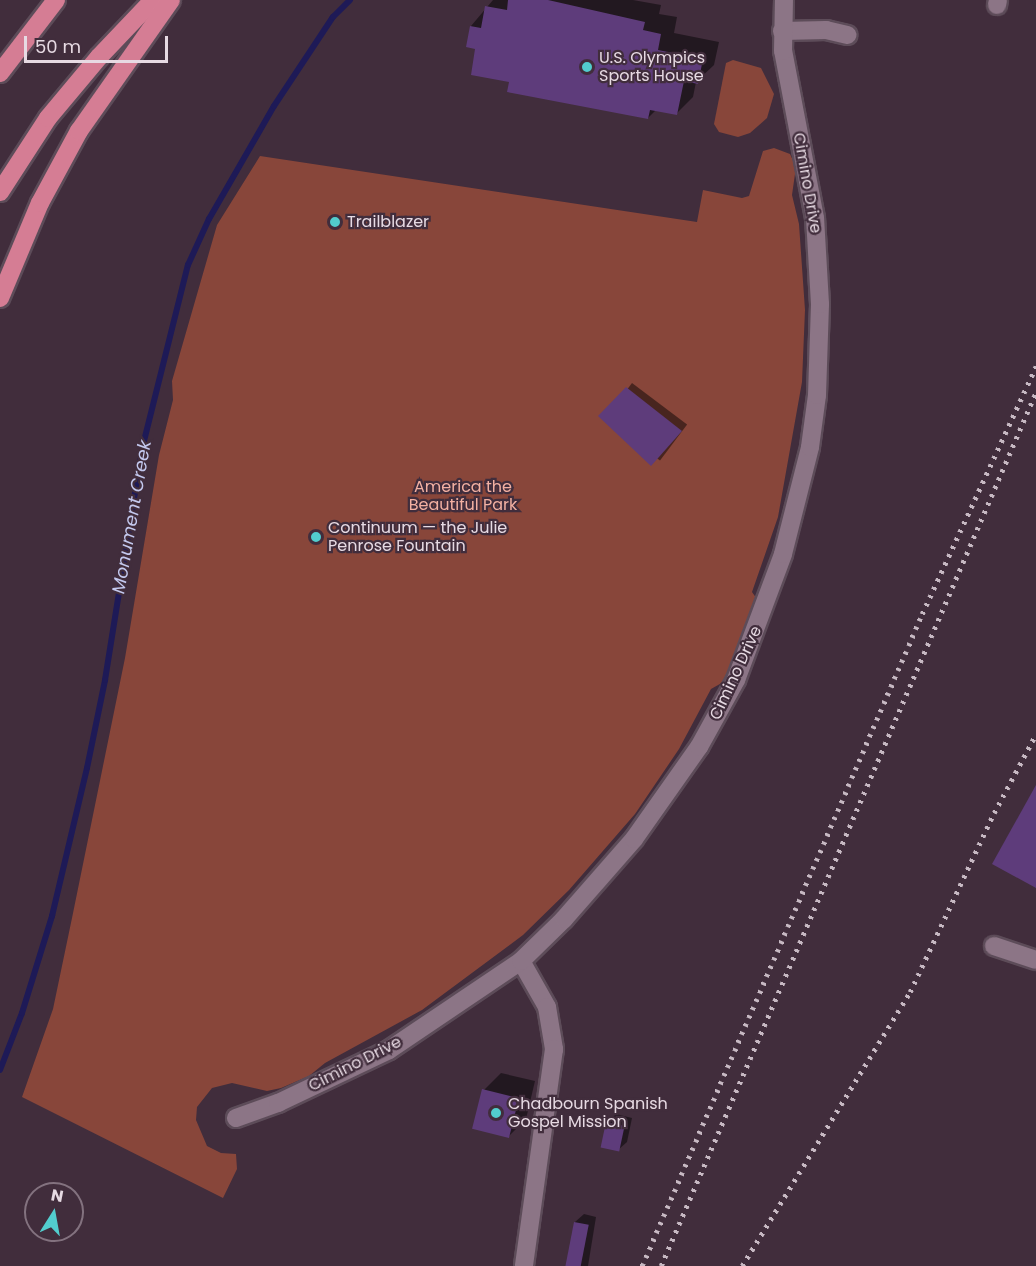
<!DOCTYPE html>
<html>
<head>
<meta charset="utf-8">
<style>
  body { margin:0 }
  #map { position:relative; width:1036px; height:1266px; overflow:hidden; background:#412d3c; font-family:Poppins,sans-serif }
  div>[style] { position:absolute }
  [style*='--x'] { left:calc(var(--x)*1px); top:calc(var(--y)*1px); width:calc(var(--w)*1px); rotate:calc(var(--a)*1deg) }
  .green>* { inset:0; background:#88463a }
  .shadow>* { inset:0; background:#0007; transform-origin:0 0 }
  .stream>* { height:6px; margin:-3px; padding:0 3px; transform-origin:3px; border-radius:3px; background:#1e1a57 }
  .building>* { inset:0; background:#5e3c7b; transform-origin:0 0 }
  .roads { filter:drop-shadow(2px 0 #5d4c59) drop-shadow(-2px 0 #5d4c59) drop-shadow(0 2px #5d4c59) drop-shadow(0 -2px #5d4c59) }
  .minor>* { height:18px; margin:-9px; padding:0 9px; transform-origin:9px; border-radius:9px; background:#8c7586 }
  .highway>* { height:18px; margin:-9px; padding:0 9px; transform-origin:9px; border-radius:9px; background:#d57d94 }
  .rail>* { height:4.5px; margin-top:-2.25px; transform-origin:0; background:repeating-linear-gradient(90deg,#c7b9c3 0 3px,transparent 0 9px) }
  .dots>* { width:16px; height:16px; translate:-50% -50%; box-sizing:border-box; border:3px solid #412d3c; border-radius:50% }
  span { translate:-50% -50%; white-space:nowrap; text-align:center; line-height:1.15; -webkit-text-stroke:4.5px #412d3c; paint-order:stroke }
  .poi-label { font-size:16px; color:#e7dae3 }
  .left { translate:0 -50%; text-align:left }
  .street-label { font-size:16px; color:#e7dae3 }
  .park-label { font-size:16px; color:#f3b0a2 }
  .water-label { font-size:18px; color:#c3c8ee; font-style:italic }
  .north { position:absolute; left:24px; top:1182px; width:60px; height:60px; box-sizing:border-box; background:#412d3c; border:2px solid #83727f; border-radius:50%; rotate:11deg; font-size:16px; font-weight:700; line-height:24px; text-align:center; color:#e7dae3 }
  .north::after { content:''; display:block; margin:auto; width:21px; height:27px; background:#52cdce; clip-path:polygon(50% 0,100% 100%,50% 72%,0 100%) }
  .scale { position:absolute; left:24px; top:36px; width:144px; height:27px; box-sizing:border-box; border:3px solid #e7dae3; border-top:0; padding-left:8px; font-size:18px; line-height:21px; white-space:nowrap; color:#e7dae3; -webkit-text-stroke:4px #412d3c; paint-order:stroke }
</style>
</head>
<body>
<div id="map">
  <div class="green">
    <div style="clip-path:polygon(733px 60px,761px 68px,774px 94px,767px 118px,750px 133px,738px 137px,719px 132px,714px 124px,726px 63px)"></div>
    <div style="clip-path:polygon(774px 148px,790px 154px,796px 167px,792px 195px,799px 224px,805px 310px,802px 382px,778px 517px,752px 592px,759px 602px,727px 680px,711px 689px,679px 749px,635px 814px,569px 890px,523px 935px,422px 1010px,325px 1063px,309px 1076px,281px 1088px,267px 1091px,232px 1083px,212px 1088px,197px 1107px,196px 1120px,207px 1146px,221px 1153px,236px 1154px,237px 1169px,223px 1198px,22px 1097px,53px 1009px,72px 918px,125px 658px,159px 455px,173px 400px,172px 381px,217px 225px,260px 156px,697px 222px,703px 190px,742px 198px,749px 196px,763px 151px)"></div>
  </div>
  <div class="shadow">
    <div style="clip-path:polygon(493px 0,633px 0,661px 5px,659px 14px,677px 17px,674px 33px,719px 42px,714px 65px,696px 82px,693px 97px,676px 114px,656px 110px,648px 118px,510px 81px,477px 48px,471px 26px)"></div>
    <div style="left:632px;top:383px;width:69px;height:45px;rotate:37deg"></div>
    <div style="clip-path:polygon(501px 1073px,535px 1081px,526px 1119px,509px 1136px,484px 1090px)"></div>
    <div style="clip-path:polygon(616px 1114px,632px 1118px,627px 1142px,618px 1150px,607px 1123px)"></div>
    <div style="clip-path:polygon(584px 1214px,596px 1217px,588px 1266px,568px 1266px,575px 1222px)"></div>
  </div>
  <div class="stream">
    <div style="--x:0;--y:1070;--w:61;--a:-68.9"></div>
    <div style="--x:22;--y:1013;--w:102;--a:-72.8"></div>
    <div style="--x:52;--y:916;--w:152;--a:-76.7"></div>
    <div style="--x:87;--y:768;--w:90;--a:-78.4"></div>
    <div style="--x:105;--y:680;--w:234;--a:-80.9"></div>
    <div style="--x:142;--y:449;--w:190;--a:-76"></div>
    <div style="--x:188;--y:265;--w:51;--a:-65.5"></div>
    <div style="--x:209;--y:219;--w:130;--a:-60.1"></div>
    <div style="--x:274;--y:106;--w:107;--a:-56.5"></div>
    <div style="--x:333;--y:17;--w:24;--a:-45"></div>
  </div>
  <div class="building">
    <div style="clip-path:polygon(508px 0,548px 0,645px 22px,643px 30px,661px 34px,658px 50px,703px 59px,698px 84px,684px 81px,677px 115px,650px 110px,648px 119px,507px 92px,509px 82px,471px 75px,475px 49px,466px 47px,470px 26px,481px 28px,485px 6px,507px 10px)"></div>
    <div style="clip-path:polygon(626px 387px,682px 431px,651px 466px,598px 416px)"></div>
    <div style="clip-path:polygon(1036px 785px,1036px 888px,992px 864px)"></div>
    <div style="left:482px;top:1089px;width:38px;height:41px;rotate:14deg"></div>
    <div style="left:606px;top:1122px;width:19px;height:26px;rotate:12deg"></div>
    <div style="left:574px;top:1222px;width:15px;height:45px;rotate:11deg"></div>
  </div>
  <div class="roads">
    <div class="minor">
      <div style="--x:997;--y:5;--w:5;--a:-79"></div>
      <div style="--x:782;--y:31;--w:44;--a:-1.3"></div>
      <div style="--x:826;--y:30;--w:22;--a:13"></div>
      <div style="--x:994;--y:946;--w:44;--a:18.4"></div>
      <div style="--x:521;--y:961;--w:53;--a:60.5"></div>
      <div style="--x:547;--y:1007;--w:43;--a:80.5"></div>
      <div style="--x:554;--y:1049;--w:219;--a:97.9"></div>
      <div style="--x:236;--y:1118;--w:45;--a:-19.7"></div>
      <div style="--x:278;--y:1103;--w:123;--a:-25.5"></div>
      <div style="--x:389;--y:1050;--w:159;--a:-34"></div>
      <div style="--x:521;--y:961;--w:60;--a:-44.3"></div>
      <div style="--x:564;--y:919;--w:106;--a:-48.8"></div>
      <div style="--x:634;--y:839;--w:113;--a:-54.8"></div>
      <div style="--x:699;--y:747;--w:77;--a:-61.1"></div>
      <div style="--x:736;--y:680;--w:134;--a:-69.5"></div>
      <div style="--x:783;--y:554;--w:110;--a:-75.8"></div>
      <div style="--x:810;--y:447;--w:52;--a:-82.3"></div>
      <div style="--x:817;--y:395;--w:91;--a:-88.1"></div>
      <div style="--x:820;--y:304;--w:86;--a:-93.3"></div>
      <div style="--x:815;--y:218;--w:170;--a:-100.8"></div>
      <div style="--x:783;--y:51;--w:51;--a:-88.9"></div>
    </div>
    <div class="highway">
      <div style="--x:0;--y:73;--w:92;--a:-52.5"></div>
      <div style="--x:0;--y:192;--w:88;--a:-57"></div>
      <div style="--x:48;--y:118;--w:80;--a:-50.1"></div>
      <div style="--x:99;--y:57;--w:79;--a:-46.5"></div>
      <div style="--x:0;--y:298;--w:103;--a:-67.2"></div>
      <div style="--x:40;--y:203;--w:82;--a:-61.6"></div>
      <div style="--x:79;--y:131;--w:160;--a:-54.9"></div>
    </div>
  </div>
  <div class="rail">
    <div style="--x:642;--y:1266;--w:710;--a:-66.76"></div>
    <div style="--x:922;--y:614;--w:273;--a:-65.3"></div>
    <div style="--x:661;--y:1266;--w:951;--a:-66.78"></div>
    <div style="--x:742;--y:1266;--w:321;--a:-58.5"></div>
    <div style="--x:910;--y:992;--w:198;--a:-64.9"></div>
    <div style="--x:994;--y:813;--w:89;--a:-62"></div>
  </div>
  <div class="dots">
    <div style="left:587px;top:67px;background:#52cdce"></div>
    <div style="left:335px;top:222px;background:#52cdce"></div>
    <div style="left:316px;top:537px;background:#52cdce"></div>
    <div style="left:496px;top:1113px;background:#52cdce"></div>
  </div>
  <div class="poi-label">
    <span class="left" style="left:599px;top:67px">U.S. Olympics<br>Sports House</span>
    <span class="left" style="left:347px;top:222px">Trailblazer</span>
    <span class="left" style="left:328px;top:537px">Continuum — the Julie<br>Penrose Fountain</span>
    <span class="left" style="left:508px;top:1113px">Chadbourn Spanish<br>Gospel Mission</span>
  </div>
  <div class="street-label">
    <span style="left:807px;top:183px;rotate:80deg">Cimino Drive</span>
    <span style="left:736px;top:673px;rotate:-65deg">Cimino Drive</span>
    <span style="left:355px;top:1064px;rotate:-27deg">Cimino Drive</span>
  </div>
  <div class="park-label">
    <span style="left:463px;top:496px">America the<br>Beautiful Park</span>
  </div>
  <div class="water-label">
    <span style="left:132px;top:517px;rotate:-80deg">Monument Creek</span>
  </div>
  <div class="north">N</div>
  <div class="scale">50 m</div>
</div>
</body>
</html>
